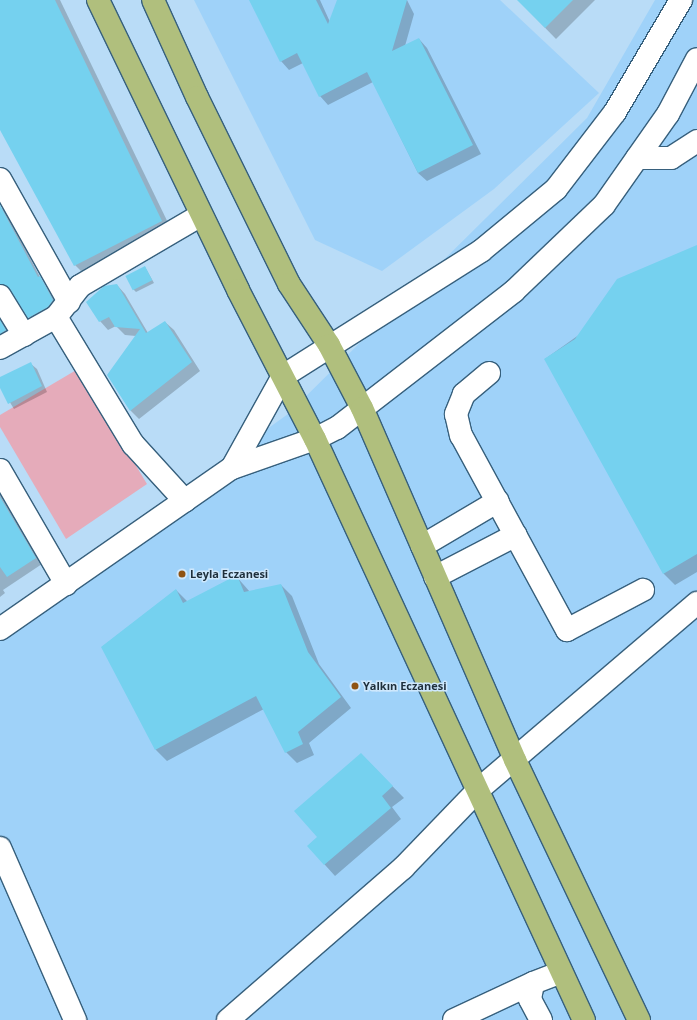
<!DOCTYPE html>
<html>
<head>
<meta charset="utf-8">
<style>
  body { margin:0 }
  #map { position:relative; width:697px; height:1020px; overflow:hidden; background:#b9dcf7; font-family:"Open Sans",sans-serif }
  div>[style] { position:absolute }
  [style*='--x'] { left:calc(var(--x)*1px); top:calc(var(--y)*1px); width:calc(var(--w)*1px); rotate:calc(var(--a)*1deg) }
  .built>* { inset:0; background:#9fd2f9 }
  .green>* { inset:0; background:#e5abba }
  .shadow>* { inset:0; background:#0003 }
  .building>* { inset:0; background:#75d1ef; transform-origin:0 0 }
  .roads { filter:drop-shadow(1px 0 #37607d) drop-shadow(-1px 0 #37607d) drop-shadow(0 1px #37607d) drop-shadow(0 -1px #37607d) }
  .minor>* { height:22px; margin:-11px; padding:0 11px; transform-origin:11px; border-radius:11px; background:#fff }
  .major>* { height:22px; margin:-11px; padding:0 11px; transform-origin:11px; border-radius:11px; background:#b0bf7d }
  .dots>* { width:11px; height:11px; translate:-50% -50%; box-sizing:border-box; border:2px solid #cee8fd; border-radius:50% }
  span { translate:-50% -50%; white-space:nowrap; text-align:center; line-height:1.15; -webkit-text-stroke:3px #cee8fd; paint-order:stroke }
  .poi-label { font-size:11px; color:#1e2f3c; font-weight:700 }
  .left { translate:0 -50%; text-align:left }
</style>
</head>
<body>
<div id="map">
  <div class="built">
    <div style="clip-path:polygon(194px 0,500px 0,599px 93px,494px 189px,382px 271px,315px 240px)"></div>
    <div style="clip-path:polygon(655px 0,697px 0,697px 1020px,0 1020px,0 622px,288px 414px,587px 118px)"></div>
  </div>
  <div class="green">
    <div style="clip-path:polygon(78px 369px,147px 484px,66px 539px,0 427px,0 415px)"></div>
  </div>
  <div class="shadow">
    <div style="clip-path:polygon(0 0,60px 0,173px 233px,86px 276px,75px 265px,0 128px)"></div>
    <div style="clip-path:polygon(250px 0,320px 0,330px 22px,338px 0,407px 0,414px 14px,405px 46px,419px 39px,427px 48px,481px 154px,427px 181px,418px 173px,373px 82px,328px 105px,320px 96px,303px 63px,289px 70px,281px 61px)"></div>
    <div style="clip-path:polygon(518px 0,595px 0,556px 39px)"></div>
    <div style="clip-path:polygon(0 207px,6px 212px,40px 277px,58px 306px,34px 323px,11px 290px,5px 289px,0 292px)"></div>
    <div style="clip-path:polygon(697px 251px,697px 572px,675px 585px,664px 574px,545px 359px)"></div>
    <div style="clip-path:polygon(145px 267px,154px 283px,136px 292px,133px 289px)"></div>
    <div style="clip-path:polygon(117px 285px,125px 294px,148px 333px,165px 322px,174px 330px,200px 371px,139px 419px,131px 411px,108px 375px,136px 336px,125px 335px,116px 326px,108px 330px,100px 321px)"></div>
    <div style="clip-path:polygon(0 318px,11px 336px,0 342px)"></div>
    <div style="clip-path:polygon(31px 364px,37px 369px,47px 392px,14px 409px,0 386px,0 378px)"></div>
    <div style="clip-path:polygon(0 493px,42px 564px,3px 590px,5px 593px,0 597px)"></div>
    <div style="clip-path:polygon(236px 576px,250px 592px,281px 585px,292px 596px,319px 664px,351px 708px,309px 743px,314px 755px,297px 763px,286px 752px,264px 709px,167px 761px,156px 750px,102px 647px,176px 590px,188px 602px)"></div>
    <div style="clip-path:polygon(361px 754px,404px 798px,392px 807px,401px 819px,335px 876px,308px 846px,318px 837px)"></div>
  </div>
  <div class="building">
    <div style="clip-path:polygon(0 0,55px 0,162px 221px,74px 266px,0 130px)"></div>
    <div style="clip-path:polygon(249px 0,316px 0,328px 24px,337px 0,407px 0,392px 51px,419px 38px,473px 145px,418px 173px,367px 72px,319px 97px,297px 53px,280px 62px)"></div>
    <div style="clip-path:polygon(517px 0,573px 0,545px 28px)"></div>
    <div style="clip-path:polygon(0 205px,38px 277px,40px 276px,53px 300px,48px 307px,28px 318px,10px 289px,0 284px)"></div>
    <div style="clip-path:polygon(697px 245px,697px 554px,663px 574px,544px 359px,575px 339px,617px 279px)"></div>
    <div style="left:145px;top:266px;width:16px;height:22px;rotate:63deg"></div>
    <div style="clip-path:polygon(117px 284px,146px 333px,165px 321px,192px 362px,130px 411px,107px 375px,140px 329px,115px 327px,109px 317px,99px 322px,86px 302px,104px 286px)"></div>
    <div style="clip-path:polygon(0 320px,6px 330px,0 334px)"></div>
    <div style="clip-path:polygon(31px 362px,42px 386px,8px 404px,0 388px,0 377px)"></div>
    <div style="clip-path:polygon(0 497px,36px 558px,7px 577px,0 567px)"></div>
    <div style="clip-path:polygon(237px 575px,244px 592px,281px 584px,308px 652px,341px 697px,298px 732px,303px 744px,285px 753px,256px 696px,155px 750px,101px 647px,176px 589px,183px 603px)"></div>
    <div style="clip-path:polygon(361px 753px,393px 786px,382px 796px,391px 808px,324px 865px,307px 846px,317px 837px,294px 811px)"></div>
  </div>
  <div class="roads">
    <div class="minor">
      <div style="--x:681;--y:0;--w:130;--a:120.5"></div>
      <div style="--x:615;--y:112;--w:97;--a:127.5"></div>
      <div style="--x:556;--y:189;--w:97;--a:140.4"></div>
      <div style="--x:481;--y:251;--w:234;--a:147.7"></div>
      <div style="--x:283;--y:376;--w:105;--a:119"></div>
      <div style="--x:232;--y:468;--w:88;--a:-19.3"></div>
      <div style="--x:315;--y:439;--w:25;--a:-27"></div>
      <div style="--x:337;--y:428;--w:224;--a:-37.7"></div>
      <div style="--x:514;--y:291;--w:124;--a:-43.7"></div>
      <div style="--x:604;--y:205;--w:111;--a:-54.9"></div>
      <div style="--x:668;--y:114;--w:62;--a:-62.2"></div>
      <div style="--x:637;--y:158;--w:34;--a:0"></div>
      <div style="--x:671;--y:158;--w:31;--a:-33"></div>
      <div style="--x:0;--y:179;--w:141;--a:60.7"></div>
      <div style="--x:0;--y:296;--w:46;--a:58.4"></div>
      <div style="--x:56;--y:317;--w:149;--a:58.8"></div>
      <div style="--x:133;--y:444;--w:77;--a:47.6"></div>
      <div style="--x:0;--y:348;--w:64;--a:-29"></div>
      <div style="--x:56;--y:317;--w:39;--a:-52"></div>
      <div style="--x:80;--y:286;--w:140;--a:-30.4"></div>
      <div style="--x:489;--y:373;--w:33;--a:140"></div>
      <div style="--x:464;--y:394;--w:22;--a:112"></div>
      <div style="--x:456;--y:414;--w:22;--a:77"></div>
      <div style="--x:461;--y:435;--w:222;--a:61.5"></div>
      <div style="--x:567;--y:630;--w:86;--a:-27.8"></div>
      <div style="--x:0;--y:470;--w:132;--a:59.9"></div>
      <div style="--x:422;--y:546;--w:88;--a:-30.6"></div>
      <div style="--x:435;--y:577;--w:91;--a:-27.4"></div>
      <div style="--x:0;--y:629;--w:282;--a:-34.8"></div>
      <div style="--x:0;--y:848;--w:188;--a:66.4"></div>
      <div style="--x:228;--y:1020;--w:232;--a:-41"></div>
      <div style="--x:403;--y:868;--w:108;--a:-46.1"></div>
      <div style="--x:478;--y:790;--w:288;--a:-40.5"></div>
      <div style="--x:454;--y:1020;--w:87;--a:-25.1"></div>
      <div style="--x:541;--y:1020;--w:24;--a:-118"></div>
      <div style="--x:530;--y:999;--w:16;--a:-79"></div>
      <div style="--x:533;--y:983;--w:30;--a:-21"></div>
    </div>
    <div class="major">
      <div style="--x:98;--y:0;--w:322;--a:64.2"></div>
      <div style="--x:238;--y:290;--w:168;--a:62.7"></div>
      <div style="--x:315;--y:439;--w:640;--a:65.16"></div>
      <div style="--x:153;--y:0;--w:107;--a:65.6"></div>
      <div style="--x:197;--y:97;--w:208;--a:63.8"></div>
      <div style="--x:289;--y:284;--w:73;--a:56.7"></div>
      <div style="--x:329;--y:345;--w:71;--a:62.4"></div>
      <div style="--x:362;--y:408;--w:384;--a:66.5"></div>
      <div style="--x:515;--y:760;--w:288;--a:64.5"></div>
    </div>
  </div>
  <div class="dots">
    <div style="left:182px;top:574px;background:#8f5312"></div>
    <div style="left:355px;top:686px;background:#8f5312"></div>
  </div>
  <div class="poi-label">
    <span class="left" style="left:190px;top:574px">Leyla Eczanesi</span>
    <span class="left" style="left:363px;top:686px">Yalkın Eczanesi</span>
  </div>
</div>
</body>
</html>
